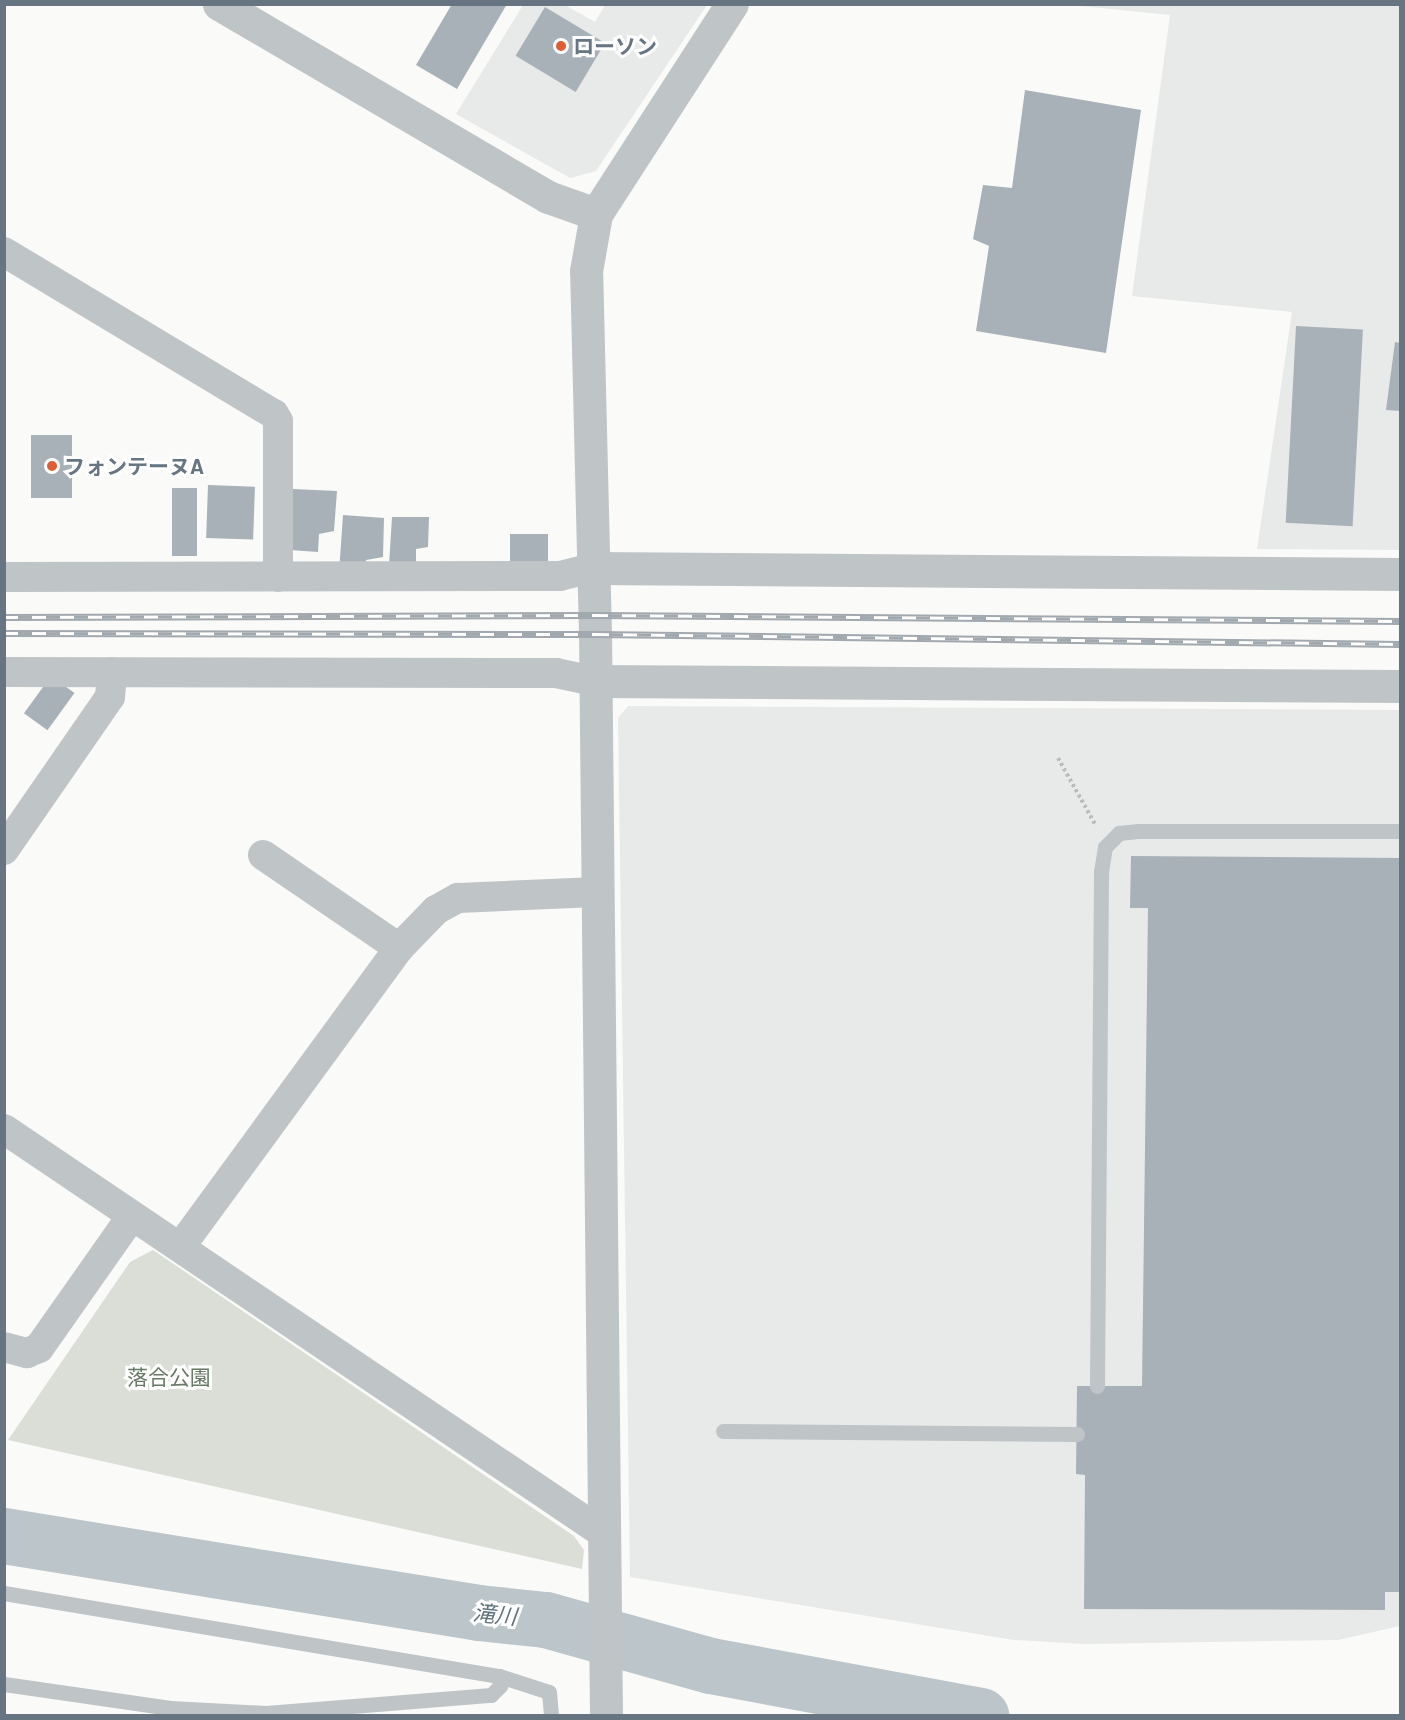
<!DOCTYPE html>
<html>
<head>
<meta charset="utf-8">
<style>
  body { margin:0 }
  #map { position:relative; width:1405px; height:1720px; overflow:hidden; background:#fafaf8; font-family:Barlow,"Noto Sans JP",sans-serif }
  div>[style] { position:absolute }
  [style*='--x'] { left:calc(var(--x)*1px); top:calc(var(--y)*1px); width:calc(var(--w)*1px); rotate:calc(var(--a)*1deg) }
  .built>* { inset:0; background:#e8e9e9 }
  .green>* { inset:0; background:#daded7 }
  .river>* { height:56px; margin:-28px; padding:0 28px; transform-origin:28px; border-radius:28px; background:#bbc5ca }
  .building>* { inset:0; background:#a8b1b7; transform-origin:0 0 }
  .path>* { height:4px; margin-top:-2px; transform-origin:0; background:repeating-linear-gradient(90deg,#babdc0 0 3px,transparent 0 6px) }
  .service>* { height:15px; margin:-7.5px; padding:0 7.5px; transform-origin:7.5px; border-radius:7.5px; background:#bfc4c7 }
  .minor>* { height:30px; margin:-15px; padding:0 15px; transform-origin:15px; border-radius:15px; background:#bfc4c7 }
  .tertiary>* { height:33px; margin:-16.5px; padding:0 16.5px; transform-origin:16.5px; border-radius:16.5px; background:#bfc4c7 }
  .rail>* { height:7px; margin-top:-3.5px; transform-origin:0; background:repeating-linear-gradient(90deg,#fff 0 14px,#a1a8ae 0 28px); box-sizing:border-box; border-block:2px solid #a1a8ae }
  .dots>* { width:16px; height:16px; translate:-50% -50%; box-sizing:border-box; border:3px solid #fff; border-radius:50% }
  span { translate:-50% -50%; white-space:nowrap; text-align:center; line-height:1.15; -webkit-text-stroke:6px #fff; paint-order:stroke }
  .poi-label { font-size:21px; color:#667581; font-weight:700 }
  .left { translate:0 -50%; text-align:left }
  .park-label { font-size:21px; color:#687a65 }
  .water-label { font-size:22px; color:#60737b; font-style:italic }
  .frame { position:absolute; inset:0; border:6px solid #667581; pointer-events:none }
</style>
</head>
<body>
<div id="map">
  <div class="built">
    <div style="clip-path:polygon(523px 5px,565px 5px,595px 22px,605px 5px,707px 5px,596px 171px,570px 178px,456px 114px)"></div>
    <div style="clip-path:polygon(1071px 5px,1400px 5px,1400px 550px,1257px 549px,1292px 312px,1132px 296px,1170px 15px)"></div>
    <div style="clip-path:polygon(628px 706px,1400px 710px,1400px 1626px,1338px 1640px,1084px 1644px,1014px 1640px,630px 1577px,618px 718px)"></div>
  </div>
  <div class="green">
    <div style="clip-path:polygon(153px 1250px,574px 1536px,584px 1550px,582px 1569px,8px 1440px,130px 1262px)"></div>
  </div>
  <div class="river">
    <div style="--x:4;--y:1536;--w:481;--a:9.2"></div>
    <div style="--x:479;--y:1613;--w:67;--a:6"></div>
    <div style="--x:546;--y:1620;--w:171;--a:15.6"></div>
    <div style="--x:711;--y:1666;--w:275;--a:10.5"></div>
  </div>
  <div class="building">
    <div style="clip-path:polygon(452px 4px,507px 4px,457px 89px,416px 65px)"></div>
    <div style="left:545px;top:7px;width:70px;height:57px;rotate:31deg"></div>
    <div style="clip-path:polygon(1025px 90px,1141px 110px,1106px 353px,976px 331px,989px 246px,973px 239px,983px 185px,1012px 188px)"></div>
    <div style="left:1296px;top:326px;width:67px;height:197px;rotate:3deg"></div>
    <div style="clip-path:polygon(1395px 342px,1400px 343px,1400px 411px,1386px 410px)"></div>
    <div style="left:31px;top:435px;width:41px;height:63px"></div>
    <div style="left:208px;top:485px;width:47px;height:53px;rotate:2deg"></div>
    <div style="left:172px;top:488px;width:25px;height:68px"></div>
    <div style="clip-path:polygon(293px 489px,337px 491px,334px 531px,319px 534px,318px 552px,290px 550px)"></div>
    <div style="clip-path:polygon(343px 515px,384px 518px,383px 557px,366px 560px,365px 574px,339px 573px)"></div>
    <div style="clip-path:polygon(392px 517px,429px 517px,428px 547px,416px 549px,416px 566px,389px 565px)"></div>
    <div style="left:510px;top:534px;width:38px;height:29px"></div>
    <div style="left:51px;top:676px;width:29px;height:46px;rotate:36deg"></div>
    <div style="clip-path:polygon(1131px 856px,1400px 858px,1400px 1592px,1385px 1592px,1385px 1610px,1084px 1609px,1085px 1475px,1076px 1474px,1077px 1386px,1142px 1386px,1148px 908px,1130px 908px)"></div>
  </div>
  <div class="path">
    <div style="--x:1058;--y:758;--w:78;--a:60.8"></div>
  </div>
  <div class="service">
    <div style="--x:1097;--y:1386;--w:514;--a:-89.55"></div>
    <div style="--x:1101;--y:872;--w:25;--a:-81"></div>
    <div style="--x:1105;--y:847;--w:20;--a:-45"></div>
    <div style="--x:1119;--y:833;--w:18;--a:-6"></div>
    <div style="--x:1137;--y:831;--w:263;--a:0"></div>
    <div style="--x:723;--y:1431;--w:354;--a:0.5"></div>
    <div style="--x:4;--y:1593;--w:502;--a:9.52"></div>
    <div style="--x:499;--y:1676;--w:52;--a:17.7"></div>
    <div style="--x:549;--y:1692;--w:24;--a:85"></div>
    <div style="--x:4;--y:1684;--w:168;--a:8.2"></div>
    <div style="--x:170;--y:1708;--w:96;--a:3"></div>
    <div style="--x:266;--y:1713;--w:226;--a:-4.6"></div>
    <div style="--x:491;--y:1695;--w:13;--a:-45"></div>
    <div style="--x:500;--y:1686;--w:10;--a:-96"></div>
  </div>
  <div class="minor">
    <div style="--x:4;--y:252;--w:315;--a:31"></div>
    <div style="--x:274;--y:414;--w:8;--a:60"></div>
    <div style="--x:278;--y:421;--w:156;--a:90"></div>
    <div style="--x:4;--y:577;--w:556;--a:-0.1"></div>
    <div style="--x:560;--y:576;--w:33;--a:-14"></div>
    <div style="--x:4;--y:672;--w:552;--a:0.1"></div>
    <div style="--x:556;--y:673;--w:39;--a:12"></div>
    <div style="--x:4;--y:850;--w:186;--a:-55.3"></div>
    <div style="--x:110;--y:697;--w:25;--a:-85"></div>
    <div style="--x:263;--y:855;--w:165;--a:34.4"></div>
    <div style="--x:4;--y:1129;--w:726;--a:34"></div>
    <div style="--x:181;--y:1246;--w:369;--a:-53.8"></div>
    <div style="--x:399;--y:948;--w:53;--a:-45.8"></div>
    <div style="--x:436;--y:910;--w:25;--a:-29"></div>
    <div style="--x:458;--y:898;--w:139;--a:-2.5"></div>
    <div style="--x:4;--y:1347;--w:24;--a:15"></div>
    <div style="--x:27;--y:1353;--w:13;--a:-23"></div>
    <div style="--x:39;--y:1348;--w:160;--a:-54.9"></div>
  </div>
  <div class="tertiary">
    <div style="--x:219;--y:4;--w:381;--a:30.4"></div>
    <div style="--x:548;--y:197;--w:51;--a:19.5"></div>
    <div style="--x:592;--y:568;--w:808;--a:0.43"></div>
    <div style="--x:594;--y:681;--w:806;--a:0.36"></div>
    <div style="--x:606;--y:1716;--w:1082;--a:-90.58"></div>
    <div style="--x:595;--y:634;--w:363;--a:-91.4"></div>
    <div style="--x:586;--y:271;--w:58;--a:-80"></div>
    <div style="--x:596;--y:214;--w:250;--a:-57.1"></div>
  </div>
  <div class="rail">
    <div style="--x:4;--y:617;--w:590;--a:-0.19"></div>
    <div style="--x:594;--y:615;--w:806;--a:0.43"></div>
    <div style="--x:4;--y:633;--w:591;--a:0.1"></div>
    <div style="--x:595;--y:634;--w:805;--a:0.71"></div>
  </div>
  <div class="dots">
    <div style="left:561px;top:46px;background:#dd5e35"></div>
    <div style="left:52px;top:466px;background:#dd5e35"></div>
  </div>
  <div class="poi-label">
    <span class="left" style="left:573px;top:46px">ローソン</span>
    <span class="left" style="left:64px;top:466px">フォンテーヌA</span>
  </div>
  <div class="park-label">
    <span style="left:169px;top:1377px">落合公園</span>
  </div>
  <div class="water-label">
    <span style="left:495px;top:1614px;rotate:6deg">滝川</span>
  </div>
  <div class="frame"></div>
</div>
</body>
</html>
